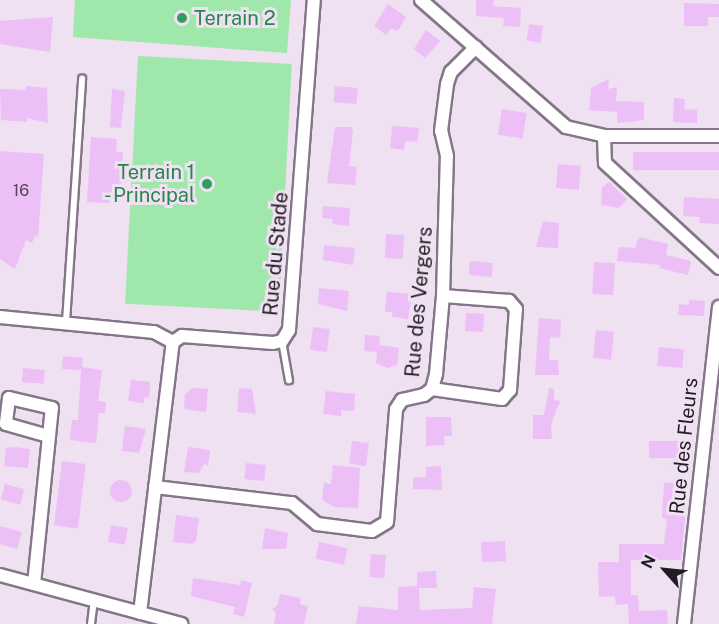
<!DOCTYPE html>
<html>
<head>
<meta charset="utf-8">
<style>
  body { margin:0 }
  #map { position:relative; width:719px; height:624px; overflow:hidden; background:#efe0f2; font-family:"Public Sans",sans-serif }
  div>[style] { position:absolute }
  [style*='--x'] { left:calc(var(--x)*1px); top:calc(var(--y)*1px); width:calc(var(--w)*1px); rotate:calc(var(--a)*1deg) }
  .green>* { inset:0; background:#9fe7aa; transform-origin:0 0 }
  .building>* { inset:0; background:#edbff7; transform-origin:0 0 }
  .round { border-radius:50% }
  .roads { filter:drop-shadow(2px 0 #837686) drop-shadow(-2px 0 #837686) drop-shadow(0 2px #837686) drop-shadow(0 -2px #837686) }
  .service>* { height:6px; margin:-3px; padding:0 3px; transform-origin:3px; border-radius:3px; background:#fff }
  .minor>* { height:12px; margin:-6px; padding:0 6px; transform-origin:6px; border-radius:6px; background:#fff }
  .dots>* { width:16px; height:16px; translate:-50% -50%; box-sizing:border-box; border:3px solid #efe0f2; border-radius:50% }
  span { translate:-50% -50%; white-space:nowrap; text-align:center; line-height:1.15; -webkit-text-stroke:6px #efe0f2; paint-order:stroke }
  .number-label { font-size:16px; color:#544457 }
  .number-label span { -webkit-text-stroke-width:0 }
  .leisure-label { font-size:20px; color:#27864d }
  .left { translate:0 -50%; text-align:left }
  .right { translate:-100% -50%; text-align:right }
  .street-label { font-size:20px; color:#211b22 }
  .north { position:absolute; left:635px; top:540px; width:60px; height:60px; -webkit-text-stroke:4px #efe0f2; paint-order:stroke; rotate:297deg; font-size:16px; font-weight:700; line-height:24px; text-align:center; color:#211b22 }
  .north::after { content:''; display:block; margin:auto; width:21px; height:27px; background:#211b22; clip-path:polygon(50% 0,100% 100%,50% 72%,0 100%) }
</style>
</head>
<body>
<div id="map">
  <div class="green">
    <div style="clip-path:polygon(75px 0,291px 0,287px 53px,73px 37px)"></div>
    <div style="left:138px;top:56px;width:154px;height:248px;rotate:3deg"></div>
  </div>
  <div class="building">
    <div style="clip-path:polygon(476px 0,494px 0,493px 6px,521px 8px,520px 27px,503px 26px,504px 18px,476px 16px)"></div>
    <div style="clip-path:polygon(684px 3px,719px 4px,719px 17px,708px 17px,708px 26px,684px 26px)"></div>
    <div style="clip-path:polygon(388px 4px,406px 17px,398px 31px,391px 28px,386px 35px,374px 26px)"></div>
    <div style="clip-path:polygon(53px 17px,50px 52px,0 44px,0 21px)"></div>
    <div style="left:529px;top:24px;width:14px;height:17px;rotate:8deg"></div>
    <div style="clip-path:polygon(426px 30px,440px 41px,425px 58px,414px 49px)"></div>
    <div style="clip-path:polygon(609px 79px,608px 89px,617px 87px,616px 101px,644px 102px,644px 120px,617px 123px,617px 112px,589px 110px,591px 88px)"></div>
    <div style="clip-path:polygon(26px 86px,47px 88px,48px 123px,27px 118px,27px 122px,1px 120px,0 89px,25px 90px)"></div>
    <div style="left:335px;top:86px;width:23px;height:16px;rotate:5deg"></div>
    <div style="clip-path:polygon(112px 89px,125px 91px,121px 128px,110px 127px)"></div>
    <div style="clip-path:polygon(674px 98px,685px 99px,684px 109px,697px 110px,697px 123px,673px 122px)"></div>
    <div style="left:502px;top:109px;width:25px;height:26px;rotate:9deg"></div>
    <div style="clip-path:polygon(392px 126px,419px 128px,417px 142px,405px 141px,404px 150px,390px 148px)"></div>
    <div style="clip-path:polygon(335px 127px,351px 127px,353px 131px,349px 166px,357px 167px,355px 185px,327px 183px)"></div>
    <div style="clip-path:polygon(91px 137px,117px 139px,116px 152px,123px 152px,120px 198px,110px 197px,109px 203px,87px 202px)"></div>
    <div style="clip-path:polygon(0 151px,44px 154px,38px 237px,35px 235px,32px 243px,26px 240px,15px 269px,0 259px)"></div>
    <div style="left:633px;top:152px;width:86px;height:18px"></div>
    <div style="left:558px;top:164px;width:23px;height:24px;rotate:5deg"></div>
    <div style="clip-path:polygon(609px 182px,627px 199px,619px 208px,601px 205px,602px 188px)"></div>
    <div style="clip-path:polygon(684px 197px,719px 199px,719px 224px,699px 223px,700px 217px,683px 216px)"></div>
    <div style="clip-path:polygon(323px 206px,350px 208px,349px 226px,332px 224px,333px 219px,322px 218px)"></div>
    <div style="clip-path:polygon(543px 221px,559px 223px,558px 248px,536px 247px)"></div>
    <div style="left:386px;top:234px;width:18px;height:24px;rotate:3deg"></div>
    <div style="clip-path:polygon(639px 237px,668px 244px,666px 255px,691px 261px,688px 275px,659px 268px,660px 265px,617px 261px,619px 247px,635px 248px)"></div>
    <div style="clip-path:polygon(324px 245px,355px 248px,353px 265px,323px 260px)"></div>
    <div style="left:470px;top:261px;width:23px;height:14px;rotate:5deg"></div>
    <div style="left:594px;top:262px;width:21px;height:32px;rotate:3deg"></div>
    <div style="clip-path:polygon(319px 288px,349px 291px,347px 311px,318px 304px)"></div>
    <div style="clip-path:polygon(387px 292px,412px 294px,408px 319px,392px 317px,392px 312px,385px 312px)"></div>
    <div style="clip-path:polygon(689px 300px,705px 301px,704px 316px,678px 315px,679px 304px,689px 305px)"></div>
    <div style="left:466px;top:313px;width:18px;height:18px;rotate:3deg"></div>
    <div style="clip-path:polygon(539px 318px,561px 320px,560px 338px,550px 337px,549px 360px,558px 360px,559px 375px,535px 375px)"></div>
    <div style="left:313px;top:327px;width:17px;height:23px;rotate:7deg"></div>
    <div style="left:596px;top:330px;width:18px;height:28px;rotate:6deg"></div>
    <div style="clip-path:polygon(365px 335px,380px 336px,379px 345px,399px 348px,397px 365px,387px 368px,376px 363px,377px 352px,364px 351px)"></div>
    <div style="left:659px;top:347px;width:25px;height:19px;rotate:5deg"></div>
    <div style="clip-path:polygon(63px 356px,83px 358px,82px 367px,102px 370px,98px 401px,106px 402px,105px 413px,99px 413px,96px 443px,70px 440px,72px 420px,78px 420px,81px 370px,62px 369px)"></div>
    <div style="left:23px;top:368px;width:22px;height:14px;rotate:5deg"></div>
    <div style="clip-path:polygon(131px 380px,150px 382px,149px 398px,144px 397px,144px 403px,128px 401px)"></div>
    <div style="clip-path:polygon(193px 388px,208px 389px,206px 412px,184px 409px,185px 394px)"></div>
    <div style="clip-path:polygon(239px 388px,252px 389px,256px 414px,237px 412px)"></div>
    <div style="clip-path:polygon(549px 388px,554px 389px,554px 400px,560px 401px,551px 424px,552px 439px,533px 439px,533px 415px,544px 415px)"></div>
    <div style="clip-path:polygon(326px 391px,355px 394px,354px 411px,341px 410px,341px 416px,323px 414px)"></div>
    <div style="clip-path:polygon(426px 417px,451px 417px,452px 436px,444px 436px,445px 445px,426px 446px)"></div>
    <div style="clip-path:polygon(125px 426px,146px 429px,139px 453px,122px 451px)"></div>
    <div style="left:352px;top:441px;width:17px;height:23px;rotate:7deg"></div>
    <div style="left:649px;top:441px;width:31px;height:17px"></div>
    <div style="clip-path:polygon(14px 447px,30px 449px,28px 468px,4px 466px,6px 448px)"></div>
    <div style="clip-path:polygon(188px 447px,210px 450px,208px 465px,204px 464px,199px 473px,184px 472px)"></div>
    <div style="left:62px;top:461px;width:24px;height:65px;rotate:7deg"></div>
    <div style="left:246px;top:463px;width:20px;height:16px;rotate:6deg"></div>
    <div style="clip-path:polygon(333px 465px,360px 468px,358px 508px,334px 507px,322px 500px,324px 483px,331px 484px)"></div>
    <div style="clip-path:polygon(441px 466px,442px 490px,413px 489px,413px 478px,426px 477px,426px 467px)"></div>
    <div class="round" style="left:110px;top:480px;width:22px;height:22px"></div>
    <div style="clip-path:polygon(664px 482px,688px 485px,681px 560px,631px 560px,631px 595px,638px 595px,639px 611px,667px 610px,668px 624px,629px 624px,628px 604px,616px 605px,615px 596px,599px 597px,598px 562px,619px 562px,619px 544px,664px 544px,667px 519px,662px 518px)"></div>
    <div style="left:5px;top:484px;width:20px;height:16px;rotate:15deg"></div>
    <div style="clip-path:polygon(176px 515px,199px 518px,196px 541px,193px 544px,173px 542px)"></div>
    <div style="left:111px;top:525px;width:17px;height:17px;rotate:10deg"></div>
    <div style="clip-path:polygon(0 526px,22px 532px,17px 549px,0 544px)"></div>
    <div style="clip-path:polygon(265px 528px,288px 533px,286px 549px,262px 549px)"></div>
    <div style="left:505px;top:541px;width:20px;height:24px;rotate:87deg"></div>
    <div style="left:319px;top:542px;width:29px;height:17px;rotate:12deg"></div>
    <div style="left:371px;top:554px;width:15px;height:23px;rotate:4deg"></div>
    <div style="clip-path:polygon(436px 571px,437px 588px,419px 588px,420px 610px,472px 608px,474px 587px,496px 589px,492px 624px,356px 624px,359px 606px,398px 610px,398px 587px,417px 586px,417px 572px)"></div>
    <div style="clip-path:polygon(193px 578px,240px 585px,241px 580px,252px 583px,244px 617px,233px 614px,235px 607px,191px 596px)"></div>
    <div style="clip-path:polygon(280px 594px,301px 598px,300px 604px,308px 606px,304px 624px,274px 624px,276px 613px,272px 609px,277px 606px)"></div>
  </div>
  <div class="roads">
    <div class="service">
      <div style="--x:66;--y:322;--w:244;--a:-86.2"></div>
      <div style="--x:282;--y:341;--w:40;--a:80"></div>
      <div style="--x:91;--y:624;--w:23;--a:-83"></div>
    </div>
    <div class="minor">
      <div style="--x:421;--y:0;--w:193;--a:41.2"></div>
      <div style="--x:566;--y:127;--w:39;--a:13"></div>
      <div style="--x:604;--y:136;--w:115;--a:0"></div>
      <div style="--x:604;--y:136;--w:27;--a:88"></div>
      <div style="--x:605;--y:163;--w:155;--a:42.6"></div>
      <div style="--x:0;--y:317;--w:155;--a:5.6"></div>
      <div style="--x:154;--y:332;--w:21;--a:28"></div>
      <div style="--x:432;--y:389;--w:71;--a:8.1"></div>
      <div style="--x:502;--y:399;--w:12;--a:-48"></div>
      <div style="--x:510;--y:390;--w:81;--a:-85.8"></div>
      <div style="--x:516;--y:309;--w:11;--a:-131"></div>
      <div style="--x:509;--y:301;--w:66;--a:-175.7"></div>
      <div style="--x:155;--y:487;--w:138;--a:6.7"></div>
      <div style="--x:292;--y:503;--w:33;--a:40"></div>
      <div style="--x:317;--y:524;--w:55;--a:7.3"></div>
      <div style="--x:372;--y:531;--w:17;--a:-31"></div>
      <div style="--x:387;--y:522;--w:113;--a:-85.4"></div>
      <div style="--x:396;--y:409;--w:11;--a:-56"></div>
      <div style="--x:402;--y:400;--w:23;--a:-13"></div>
      <div style="--x:424;--y:395;--w:10;--a:-37"></div>
      <div style="--x:432;--y:389;--w:16;--a:-75"></div>
      <div style="--x:436;--y:374;--w:78;--a:-84.9"></div>
      <div style="--x:443;--y:296;--w:140;--a:-88.4"></div>
      <div style="--x:447;--y:156;--w:26;--a:-103"></div>
      <div style="--x:441;--y:131;--w:47;--a:-82.7"></div>
      <div style="--x:447;--y:84;--w:13;--a:-72"></div>
      <div style="--x:451;--y:72;--w:35;--a:-45"></div>
      <div style="--x:0;--y:575;--w:188;--a:15.1"></div>
      <div style="--x:34;--y:584;--w:177;--a:-84.2"></div>
      <div style="--x:52;--y:408;--w:44;--a:-166.9"></div>
      <div style="--x:9;--y:398;--w:26;--a:97"></div>
      <div style="--x:6;--y:424;--w:44;--a:15.9"></div>
      <div style="--x:140;--y:613;--w:273;--a:-83.1"></div>
      <div style="--x:173;--y:342;--w:11;--a:-34"></div>
      <div style="--x:182;--y:336;--w:91;--a:4.4"></div>
      <div style="--x:273;--y:343;--w:9;--a:-13"></div>
      <div style="--x:282;--y:341;--w:13;--a:-58"></div>
      <div style="--x:289;--y:330;--w:331;--a:-85.7"></div>
      <div style="--x:684;--y:624;--w:319;--a:-83.7"></div>
    </div>
  </div>
  <div class="dots">
    <div style="left:182px;top:18px;background:#2e9e5b"></div>
    <div style="left:207px;top:184px;background:#2e9e5b"></div>
  </div>
  <div class="number-label">
    <span style="left:21px;top:191px">16</span>
  </div>
  <div class="leisure-label">
    <span class="left" style="left:194px;top:18px">Terrain 2</span>
    <span class="right" style="left:195px;top:184px">Terrain 1<br>- Principal</span>
  </div>
  <div class="street-label">
    <span style="left:276px;top:254px;rotate:-85deg">Rue du Stade</span>
    <span style="left:419px;top:302px;rotate:-85deg">Rue des Vergers</span>
    <span style="left:684px;top:446px;rotate:-84deg">Rue des Fleurs</span>
  </div>
  <div class="north">N</div>
</div>
</body>
</html>
